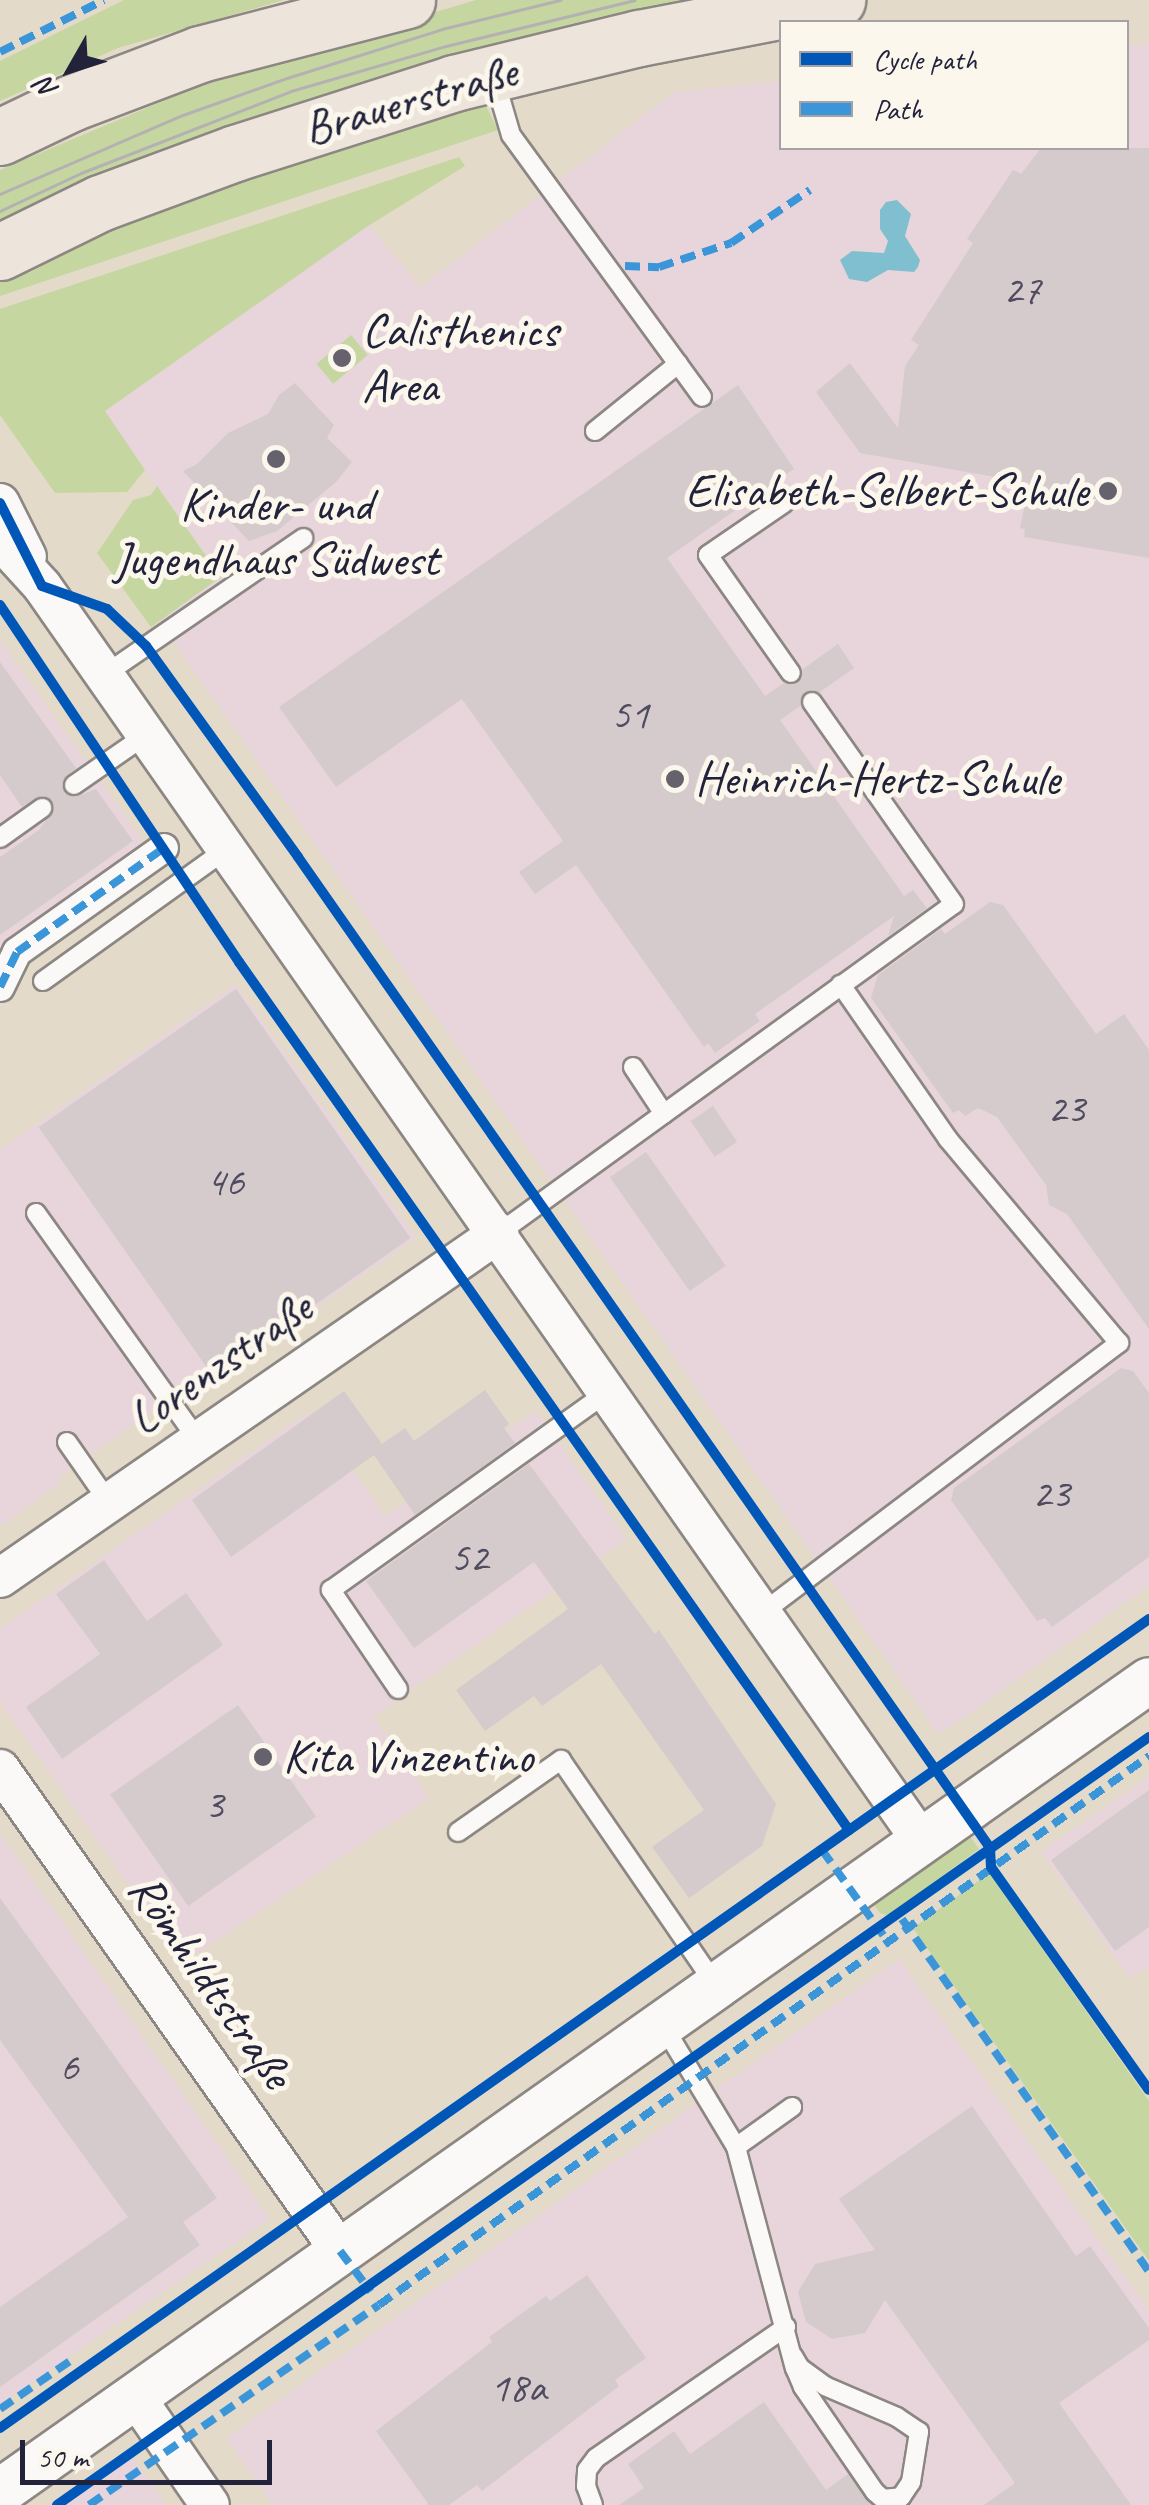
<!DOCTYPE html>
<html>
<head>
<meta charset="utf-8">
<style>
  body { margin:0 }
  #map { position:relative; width:1149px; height:2505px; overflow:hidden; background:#e4dac9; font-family:Caveat,sans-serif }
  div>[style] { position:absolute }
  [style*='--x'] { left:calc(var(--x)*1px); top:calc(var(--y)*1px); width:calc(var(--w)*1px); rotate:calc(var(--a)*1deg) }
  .built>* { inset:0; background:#e8d5db }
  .green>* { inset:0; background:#c6d6a0; transform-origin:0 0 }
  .water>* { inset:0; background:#80bfd0 }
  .building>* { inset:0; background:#d5cacc; transform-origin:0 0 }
  .roads { filter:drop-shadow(2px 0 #8c8783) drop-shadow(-2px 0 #8c8783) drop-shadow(0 2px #8c8783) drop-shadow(0 -2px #8c8783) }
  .service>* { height:18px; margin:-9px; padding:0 9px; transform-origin:9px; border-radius:9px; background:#fbf9f7 }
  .pedestrian>* { height:28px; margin:-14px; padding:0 14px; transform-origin:14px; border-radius:14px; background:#fbf9f7 }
  .minor>* { height:38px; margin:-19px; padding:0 19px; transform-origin:19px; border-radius:19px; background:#fbf9f7 }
  .tertiary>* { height:45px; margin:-22.5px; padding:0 22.5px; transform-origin:22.5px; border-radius:22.5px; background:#fbf9f7 }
  .primary>* { height:55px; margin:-27.5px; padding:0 27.5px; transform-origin:27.5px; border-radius:27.5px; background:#ede4dc }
  .tram>* { height:2.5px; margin:-1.25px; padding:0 1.25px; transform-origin:1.25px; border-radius:1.25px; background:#b3b1b2 }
  .quiet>* { height:8px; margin-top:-4px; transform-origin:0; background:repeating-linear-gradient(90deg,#3b95d9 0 15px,transparent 0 23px) }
  .cycleway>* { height:10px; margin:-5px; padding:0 5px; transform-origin:5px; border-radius:5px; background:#0057b8 }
  .dots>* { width:28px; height:28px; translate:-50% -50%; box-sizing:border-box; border:5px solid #fbf7ec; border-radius:50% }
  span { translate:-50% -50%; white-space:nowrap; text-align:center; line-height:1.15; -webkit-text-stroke:10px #fbf7ec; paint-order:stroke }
  .number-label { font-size:42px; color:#4f4c5f }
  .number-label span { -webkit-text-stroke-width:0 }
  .street-label { font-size:48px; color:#22223b }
  .poi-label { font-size:48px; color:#22223b }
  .left { translate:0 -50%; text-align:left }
  .right { translate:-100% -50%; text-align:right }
  .legend { position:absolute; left:779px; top:20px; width:350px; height:130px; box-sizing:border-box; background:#fbf7ec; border:2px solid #a4a2a5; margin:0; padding:12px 18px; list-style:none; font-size:30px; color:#22223b }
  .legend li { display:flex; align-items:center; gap:20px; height:50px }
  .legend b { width:50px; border:2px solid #a4a2a5 }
  .north { position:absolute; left:20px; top:20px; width:100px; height:100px; -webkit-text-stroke:8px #fbf7ec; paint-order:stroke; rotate:231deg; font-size:28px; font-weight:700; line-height:40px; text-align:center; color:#22223b }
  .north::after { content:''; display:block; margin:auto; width:35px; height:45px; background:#22223b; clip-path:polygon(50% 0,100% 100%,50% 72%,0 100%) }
  .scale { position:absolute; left:20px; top:2440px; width:252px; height:45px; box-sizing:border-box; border:5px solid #22223b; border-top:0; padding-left:12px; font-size:30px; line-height:35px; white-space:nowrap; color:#22223b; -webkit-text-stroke:8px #fbf7ec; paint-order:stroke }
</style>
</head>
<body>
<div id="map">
  <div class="built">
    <div style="clip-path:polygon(1149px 44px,1149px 1586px,939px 1735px,159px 621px,221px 577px,104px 411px,368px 225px,421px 287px,674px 92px,781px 81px,782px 148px,1126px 148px,1127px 46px)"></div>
    <div style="clip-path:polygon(0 640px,147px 847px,0 948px)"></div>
    <div style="clip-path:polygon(236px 984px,416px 1238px,211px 1382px,205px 1374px,59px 1477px,60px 1483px,0 1527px,0 1150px)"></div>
    <div style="clip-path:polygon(310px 1411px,385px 1516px,536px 1411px,627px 1539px,374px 1716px,429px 1798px,183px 1963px,0 1702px,0 1629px)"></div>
    <div style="clip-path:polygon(1149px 1776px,1149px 1968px,1129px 1977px,1041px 1852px)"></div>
    <div style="clip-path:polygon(0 1833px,270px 2219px,0 2404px)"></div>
    <div style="clip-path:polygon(899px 1959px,1149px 2311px,1149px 2505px,273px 2505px,226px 2438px)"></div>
    <div style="clip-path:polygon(128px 2450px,166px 2505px,47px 2505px)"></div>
  </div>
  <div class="green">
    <div style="clip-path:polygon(124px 0,284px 0,118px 48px,0 101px,0 61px)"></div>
    <div style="clip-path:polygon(476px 0,741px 0,0 236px,0 170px,222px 76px)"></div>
    <div style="clip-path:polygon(483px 100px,498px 130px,0 296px,0 275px,23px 262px,29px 273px,40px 267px,35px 256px,141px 208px)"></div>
    <div style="clip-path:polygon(459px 157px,465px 166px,368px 226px,105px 411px,145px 470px,127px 492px,55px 493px,0 415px,0 309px)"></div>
    <div style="left:351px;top:335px;width:26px;height:45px;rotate:50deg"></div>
    <div style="clip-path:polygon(157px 486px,221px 577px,151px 627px,97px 553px,133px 500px,151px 495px)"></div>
    <div style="clip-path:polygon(967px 1832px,979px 1849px,888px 1916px,880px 1913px,870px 1900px)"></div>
    <div style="clip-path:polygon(989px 1873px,1149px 2101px,1149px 2261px,913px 1928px)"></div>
  </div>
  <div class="water">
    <div style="clip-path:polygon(897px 200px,911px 214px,905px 236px,920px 260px,918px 267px,914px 272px,888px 270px,867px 282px,849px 279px,840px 260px,852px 251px,884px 253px,888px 241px,880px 229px,880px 210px,886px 202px)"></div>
  </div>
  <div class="building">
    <div style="clip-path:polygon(1041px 148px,1149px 148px,1149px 558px,1024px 537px,1025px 529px,1020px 528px,1029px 483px,860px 453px,816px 392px,850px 363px,898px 428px,905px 366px,919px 345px,911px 340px,973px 243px,967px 239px,1013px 170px,1021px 174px)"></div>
    <div style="clip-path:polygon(295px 383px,334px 425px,327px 438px,352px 462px,336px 482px,277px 531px,249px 541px,183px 471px,197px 464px,228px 433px,268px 414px,279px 395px)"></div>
    <div style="clip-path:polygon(738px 385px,794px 469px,667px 558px,765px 696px,784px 683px,797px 684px,803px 669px,838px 644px,854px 668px,820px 692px,804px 692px,800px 706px,780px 720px,904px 896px,913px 890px,927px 908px,888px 936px,894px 916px,755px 1014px,760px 1021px,715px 1053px,708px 1043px,704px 1047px,576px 865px,535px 894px,519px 872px,563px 841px,462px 699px,336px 787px,279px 707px)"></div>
    <div style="clip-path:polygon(0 662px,76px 768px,63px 779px,64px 793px,76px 797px,96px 789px,133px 841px,0 935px,0 857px,39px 830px,54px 808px,52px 800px,42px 796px,22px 807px,0 775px)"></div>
    <div style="clip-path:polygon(990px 902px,1003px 905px,1096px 1034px,1124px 1014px,1149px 1050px,1149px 1329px,1067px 1214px,1049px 1205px,1046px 1185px,997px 1117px,978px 1108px,965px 1116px,959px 1110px,953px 1113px,871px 998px,878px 975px,941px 929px,945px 934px)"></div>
    <div style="left:236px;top:989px;width:304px;height:241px;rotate:55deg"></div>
    <div style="left:713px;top:1106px;width:43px;height:27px;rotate:56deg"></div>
    <div style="left:646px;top:1152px;width:139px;height:44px;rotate:55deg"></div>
    <div style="clip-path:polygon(1121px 1368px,1133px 1371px,1149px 1393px,1149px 1557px,1052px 1627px,1045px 1618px,1037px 1621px,951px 1500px,954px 1488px)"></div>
    <div style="clip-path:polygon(485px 1390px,509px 1424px,504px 1428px,515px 1443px,415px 1515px,374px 1455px,231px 1557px,192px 1500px,344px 1391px,382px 1444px,405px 1428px,414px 1441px)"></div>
    <div style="clip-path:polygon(529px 1464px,655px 1634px,659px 1630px,776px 1804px,762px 1846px,689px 1898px,652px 1847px,704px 1810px,601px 1664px,542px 1706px,534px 1696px,485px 1731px,456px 1690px,568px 1609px,534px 1562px,414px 1648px,366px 1581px)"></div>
    <div style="clip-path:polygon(104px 1560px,147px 1621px,186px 1593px,223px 1645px,62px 1759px,26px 1707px,100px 1654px,56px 1594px)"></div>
    <div style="left:238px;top:1705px;width:136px;height:156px;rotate:55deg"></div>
    <div style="clip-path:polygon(1149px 1790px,1149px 1927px,1115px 1951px,1051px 1860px)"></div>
    <div style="clip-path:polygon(0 1898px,217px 2198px,183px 2222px,200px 2245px,0 2387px,0 2307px,128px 2217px,0 2040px)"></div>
    <div style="clip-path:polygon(972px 2106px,1076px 2256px,1090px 2246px,1149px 2328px,1149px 2340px,1059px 2403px,1131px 2505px,984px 2505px,1015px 2483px,885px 2300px,865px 2333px,832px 2339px,806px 2322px,798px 2292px,815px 2264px,875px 2250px,839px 2199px)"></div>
    <div style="clip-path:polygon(587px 2275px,646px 2358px,615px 2380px,619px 2386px,482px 2491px,477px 2485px,449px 2505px,429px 2505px,376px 2431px,492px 2342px,489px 2337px,546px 2296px,550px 2301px)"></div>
    <div style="clip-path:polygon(764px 2402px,826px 2490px,848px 2474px,871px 2505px,619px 2505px,644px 2488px,628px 2464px,674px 2431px,690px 2454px)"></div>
  </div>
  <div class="roads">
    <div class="service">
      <div style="--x:494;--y:77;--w:60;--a:73.7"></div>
      <div style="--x:511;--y:135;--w:324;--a:53.9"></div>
      <div style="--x:595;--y:431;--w:107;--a:-38.9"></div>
      <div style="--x:784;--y:503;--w:92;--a:145.6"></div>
      <div style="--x:708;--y:555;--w:144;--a:54.9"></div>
      <div style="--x:104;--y:675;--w:242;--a:-34.5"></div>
      <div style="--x:74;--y:785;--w:88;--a:-34.8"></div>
      <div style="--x:0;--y:838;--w:52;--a:-35.5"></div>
      <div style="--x:43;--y:981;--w:226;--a:-35.7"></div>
      <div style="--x:633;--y:1067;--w:56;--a:56.6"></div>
      <div style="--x:36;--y:1213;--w:277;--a:54.5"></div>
      <div style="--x:499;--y:1233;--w:561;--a:-35.87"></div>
      <div style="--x:954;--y:904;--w:247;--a:-125.1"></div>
      <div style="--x:67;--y:1442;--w:72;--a:55.2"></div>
      <div style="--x:762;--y:1613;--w:448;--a:-37.1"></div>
      <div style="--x:1119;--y:1343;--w:266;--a:-130"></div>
      <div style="--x:948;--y:1139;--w:188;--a:-124.8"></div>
      <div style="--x:398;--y:1689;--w:120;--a:-124.1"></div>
      <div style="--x:331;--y:1590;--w:340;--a:-35.6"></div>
      <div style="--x:458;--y:1832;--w:126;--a:-35"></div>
      <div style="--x:561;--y:1760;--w:272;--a:55.5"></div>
      <div style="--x:661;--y:2022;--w:146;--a:59"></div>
      <div style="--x:736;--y:2147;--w:229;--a:75.1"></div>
      <div style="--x:795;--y:2368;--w:21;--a:67"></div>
      <div style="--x:803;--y:2387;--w:127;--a:55.6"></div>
      <div style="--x:875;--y:2492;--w:11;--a:41"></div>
      <div style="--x:883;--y:2499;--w:18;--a:-6"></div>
      <div style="--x:901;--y:2497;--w:18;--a:-56"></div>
      <div style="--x:911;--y:2482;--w:51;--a:-80.9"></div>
      <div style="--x:919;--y:2432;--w:27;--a:-146"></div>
      <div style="--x:897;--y:2417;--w:78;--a:-156.7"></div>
      <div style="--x:825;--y:2386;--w:31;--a:-144"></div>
      <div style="--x:800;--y:2368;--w:14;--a:-120"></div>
      <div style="--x:736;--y:2147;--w:69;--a:-35.5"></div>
      <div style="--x:593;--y:2505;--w:20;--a:-110"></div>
      <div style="--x:586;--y:2486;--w:16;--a:-86"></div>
      <div style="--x:587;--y:2470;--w:15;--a:-53"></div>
      <div style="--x:596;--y:2458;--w:231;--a:-34.6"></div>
    </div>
    <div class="pedestrian">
      <div style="--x:0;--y:987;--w:39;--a:-64"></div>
      <div style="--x:17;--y:952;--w:180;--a:-35.3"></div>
    </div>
    <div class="minor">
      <div style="--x:0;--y:503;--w:60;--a:63.4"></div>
      <div style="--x:0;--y:540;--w:62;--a:47.6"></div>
      <div style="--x:42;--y:586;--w:1530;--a:54.98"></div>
      <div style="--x:0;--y:1578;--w:607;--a:-34.66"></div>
      <div style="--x:0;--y:1769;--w:590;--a:54.8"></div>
      <div style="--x:135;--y:2396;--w:132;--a:55.5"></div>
    </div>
    <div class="tertiary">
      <div style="--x:0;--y:2491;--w:1406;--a:-35.22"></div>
    </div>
    <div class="primary">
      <div style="--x:0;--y:137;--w:79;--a:-25.6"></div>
      <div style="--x:71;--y:103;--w:138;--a:-20.8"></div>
      <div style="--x:200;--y:54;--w:214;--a:-14.6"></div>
      <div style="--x:0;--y:252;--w:111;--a:-26.1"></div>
      <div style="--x:100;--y:203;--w:144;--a:-20.3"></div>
      <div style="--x:235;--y:153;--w:230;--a:-17.7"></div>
      <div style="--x:454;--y:83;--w:190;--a:-13.7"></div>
      <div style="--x:639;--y:38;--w:202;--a:-10.9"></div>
    </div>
  </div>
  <div class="tram">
    <div style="--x:0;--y:194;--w:196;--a:-23.4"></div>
    <div style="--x:180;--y:116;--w:114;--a:-19.6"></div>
    <div style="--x:287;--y:78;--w:163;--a:-17.5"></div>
    <div style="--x:442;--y:29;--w:122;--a:-13.8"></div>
    <div style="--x:0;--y:211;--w:89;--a:-25.1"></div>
    <div style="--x:81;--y:173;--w:225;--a:-21.3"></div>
    <div style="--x:291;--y:91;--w:161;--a:-16.2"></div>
    <div style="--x:446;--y:46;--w:194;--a:-13.7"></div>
  </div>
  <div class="quiet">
    <div style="--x:0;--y:52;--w:116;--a:-26.6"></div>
    <div style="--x:625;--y:266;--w:34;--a:2"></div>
    <div style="--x:659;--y:267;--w:76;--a:-18.4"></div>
    <div style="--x:731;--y:243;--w:95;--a:-33.9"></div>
    <div style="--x:0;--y:987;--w:39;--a:-64"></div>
    <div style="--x:17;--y:952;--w:180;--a:-35.3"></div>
    <div style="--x:822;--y:1850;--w:105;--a:54.3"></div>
    <div style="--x:902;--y:1919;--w:431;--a:55"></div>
    <div style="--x:340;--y:2251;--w:51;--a:52.9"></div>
    <div style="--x:0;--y:2409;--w:88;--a:-34.4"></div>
    <div style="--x:89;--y:2505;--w:352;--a:-34.6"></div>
    <div style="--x:379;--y:2305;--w:946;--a:-35.49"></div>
  </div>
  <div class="cycleway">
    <div style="--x:0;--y:503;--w:93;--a:63.2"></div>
    <div style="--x:42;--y:586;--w:69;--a:19.5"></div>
    <div style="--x:107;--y:609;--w:54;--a:43.5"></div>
    <div style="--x:146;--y:646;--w:260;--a:54.2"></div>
    <div style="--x:298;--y:857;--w:1209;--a:55.07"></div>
    <div style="--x:990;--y:1848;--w:19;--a:87"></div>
    <div style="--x:991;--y:1867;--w:273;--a:54.7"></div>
    <div style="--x:0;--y:605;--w:430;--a:56.2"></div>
    <div style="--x:239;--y:962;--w:1061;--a:54.9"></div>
    <div style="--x:0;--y:2428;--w:1405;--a:-35.15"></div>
    <div style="--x:57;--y:2505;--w:1335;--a:-35.12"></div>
  </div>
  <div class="dots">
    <div style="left:342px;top:358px;background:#66626d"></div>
    <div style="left:276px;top:459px;background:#66626d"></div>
    <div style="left:1108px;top:491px;background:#66626d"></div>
    <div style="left:675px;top:779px;background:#66626d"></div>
    <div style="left:263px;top:1757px;background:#66626d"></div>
  </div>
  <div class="number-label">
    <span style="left:1022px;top:290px">27</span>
    <span style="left:630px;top:715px">51</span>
    <span style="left:1066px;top:1109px">23</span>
    <span style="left:225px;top:1182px">46</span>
    <span style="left:1051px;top:1494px">23</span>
    <span style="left:469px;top:1558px">52</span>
    <span style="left:214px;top:1805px">3</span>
    <span style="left:69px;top:2067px">6</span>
    <span style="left:518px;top:2388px">18a</span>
  </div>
  <div class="street-label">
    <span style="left:410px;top:100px;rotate:-16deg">Brauerstraße</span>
    <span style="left:220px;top:1363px;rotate:-35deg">Lorenzstraße</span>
    <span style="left:211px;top:1981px;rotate:55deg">Römhildtstraße</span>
  </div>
  <div class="poi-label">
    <span class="left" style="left:362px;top:358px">Calisthenics<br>Area</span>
    <span class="right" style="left:1088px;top:491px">Elisabeth-Selbert-Schule</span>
    <span style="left:276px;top:532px">Kinder- und<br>Jugendhaus Südwest</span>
    <span class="left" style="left:695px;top:779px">Heinrich-Hertz-Schule</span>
    <span class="left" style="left:283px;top:1757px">Kita Vinzentino</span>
  </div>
  <ul class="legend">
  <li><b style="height:12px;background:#0057b8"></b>Cycle path</li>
  <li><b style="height:12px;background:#3b95d9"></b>Path</li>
  </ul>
  <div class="north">N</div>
  <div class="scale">50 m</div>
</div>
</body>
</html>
